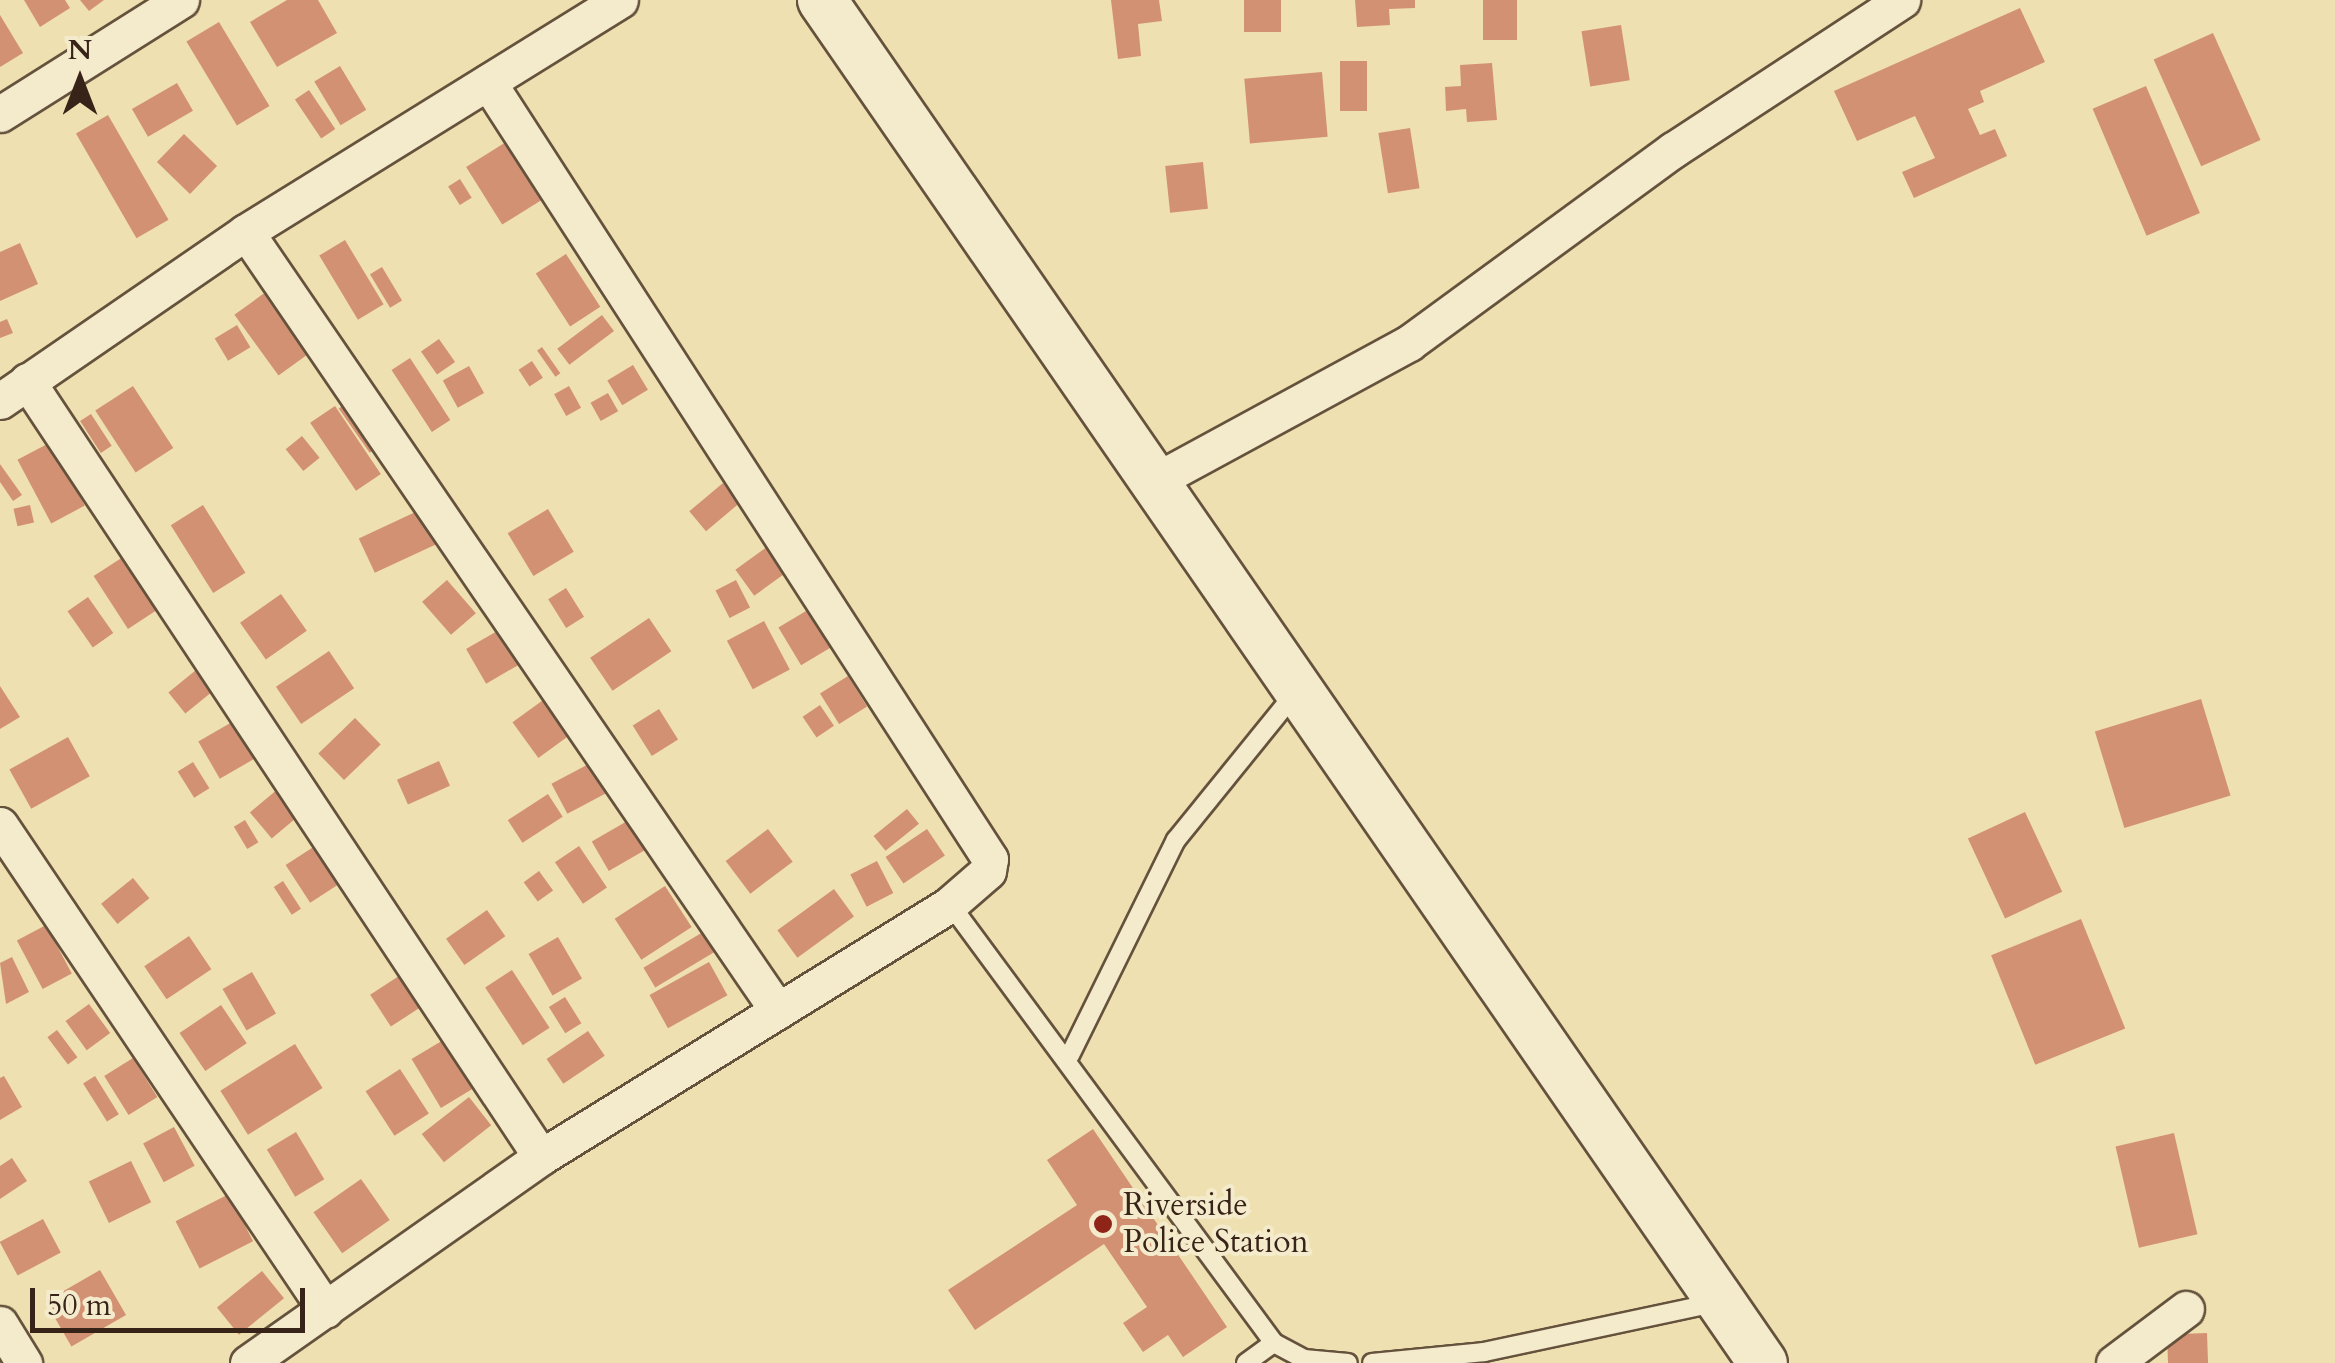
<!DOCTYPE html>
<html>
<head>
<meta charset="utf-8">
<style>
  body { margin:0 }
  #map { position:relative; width:2335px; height:1363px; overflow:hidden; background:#eee0b0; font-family:Cardo,serif }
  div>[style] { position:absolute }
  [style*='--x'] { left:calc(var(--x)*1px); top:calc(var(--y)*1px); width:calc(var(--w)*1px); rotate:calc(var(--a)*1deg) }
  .building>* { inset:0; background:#d39174; transform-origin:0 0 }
  .roads { filter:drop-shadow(2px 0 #65523d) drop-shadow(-2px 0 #65523d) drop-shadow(0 2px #65523d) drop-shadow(0 -2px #65523d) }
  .lane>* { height:18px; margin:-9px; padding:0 9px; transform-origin:9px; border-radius:9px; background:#f4ebcc }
  .street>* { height:35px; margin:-17.5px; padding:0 17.5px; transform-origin:17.5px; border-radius:17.5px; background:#f4ebcc }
  .secondary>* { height:48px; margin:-24px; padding:0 24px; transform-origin:24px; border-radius:24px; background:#f4ebcc }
  .dots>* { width:28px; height:28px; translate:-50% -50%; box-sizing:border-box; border:5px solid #f4ebcc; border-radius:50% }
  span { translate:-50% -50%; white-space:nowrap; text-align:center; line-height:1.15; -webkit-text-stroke:8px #f4ebcc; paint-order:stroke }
  .poi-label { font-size:32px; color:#372317 }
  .left { translate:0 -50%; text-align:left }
  .north { position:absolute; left:30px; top:30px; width:100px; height:100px; -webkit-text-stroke:8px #f4ebcc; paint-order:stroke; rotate:0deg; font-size:28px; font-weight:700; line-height:40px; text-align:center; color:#372317 }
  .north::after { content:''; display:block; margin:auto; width:35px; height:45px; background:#372317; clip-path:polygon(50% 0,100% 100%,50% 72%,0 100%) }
  .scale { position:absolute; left:30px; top:1288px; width:275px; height:45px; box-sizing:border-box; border:5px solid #372317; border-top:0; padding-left:12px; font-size:30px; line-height:35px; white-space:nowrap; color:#372317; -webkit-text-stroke:8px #f4ebcc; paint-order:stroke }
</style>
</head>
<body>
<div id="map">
  <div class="building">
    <div style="clip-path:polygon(24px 0,65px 0,70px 8px,40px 27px)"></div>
    <div style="clip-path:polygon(80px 0,104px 0,89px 11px)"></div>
    <div style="clip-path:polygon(287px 0,318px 0,337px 33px,277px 67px,250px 22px)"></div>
    <div style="clip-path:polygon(1111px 0,1159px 0,1162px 21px,1138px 24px,1141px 56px,1118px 59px)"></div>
    <div style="left:1244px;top:0;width:37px;height:32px"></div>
    <div style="clip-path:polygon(1355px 0,1415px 0,1415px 8px,1389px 9px,1390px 25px,1357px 27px)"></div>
    <div style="left:1483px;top:0;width:34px;height:40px"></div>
    <div style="clip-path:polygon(2020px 8px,2045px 62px,1980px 91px,1984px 102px,1968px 109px,1980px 135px,1995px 129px,2007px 156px,1914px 198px,1902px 172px,1935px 158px,1915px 116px,1857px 141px,1834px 91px)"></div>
    <div style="clip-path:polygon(0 15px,23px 53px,0 67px)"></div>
    <div style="left:219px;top:22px;width:98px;height:38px;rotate:59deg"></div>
    <div style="left:1621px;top:25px;width:56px;height:40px;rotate:81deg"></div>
    <div style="left:2213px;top:33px;width:117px;height:65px;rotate:66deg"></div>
    <div style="left:1340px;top:61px;width:27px;height:50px"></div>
    <div style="clip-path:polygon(1492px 63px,1497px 120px,1467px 122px,1466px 109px,1446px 111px,1445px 87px,1461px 86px,1460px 65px)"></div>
    <div style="left:340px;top:66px;width:51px;height:30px;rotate:59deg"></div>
    <div style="left:1322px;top:72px;width:65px;height:78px;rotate:85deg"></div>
    <div style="left:177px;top:83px;width:32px;height:52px;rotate:60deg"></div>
    <div style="left:2146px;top:86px;width:138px;height:58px;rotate:67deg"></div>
    <div style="left:309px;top:90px;width:47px;height:17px;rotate:56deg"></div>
    <div style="left:108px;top:115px;width:121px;height:37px;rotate:60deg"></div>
    <div style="left:1410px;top:128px;width:61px;height:32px;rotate:81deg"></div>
    <div style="left:184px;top:134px;width:46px;height:39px;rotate:44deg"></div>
    <div style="left:506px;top:142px;width:68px;height:47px;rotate:58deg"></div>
    <div style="left:1203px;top:162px;width:47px;height:38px;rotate:84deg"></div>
    <div style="left:460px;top:179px;width:22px;height:14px;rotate:58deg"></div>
    <div style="left:345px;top:240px;width:75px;height:30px;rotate:59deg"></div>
    <div style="clip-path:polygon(20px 243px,38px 284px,0 301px,0 252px)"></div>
    <div style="left:566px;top:254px;width:63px;height:36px;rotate:57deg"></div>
    <div style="left:382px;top:267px;width:39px;height:14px;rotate:59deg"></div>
    <div style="left:270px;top:289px;width:75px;height:44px;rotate:54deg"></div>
    <div style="left:602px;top:315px;width:20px;height:56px;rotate:53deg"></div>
    <div style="clip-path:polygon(7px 319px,13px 333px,0 338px,0 322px)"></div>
    <div style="left:237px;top:325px;width:26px;height:26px;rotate:59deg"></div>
    <div style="left:439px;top:339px;width:28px;height:22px;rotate:55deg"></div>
    <div style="left:542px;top:347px;width:32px;height:6px;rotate:55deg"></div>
    <div style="left:410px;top:358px;width:74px;height:22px;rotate:57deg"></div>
    <div style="left:532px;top:361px;width:20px;height:16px;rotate:57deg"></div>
    <div style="left:633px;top:365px;width:29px;height:30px;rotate:59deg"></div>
    <div style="left:469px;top:366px;width:31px;height:30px;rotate:61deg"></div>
    <div style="left:133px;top:386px;width:74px;height:45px;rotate:57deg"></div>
    <div style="left:569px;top:386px;width:25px;height:17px;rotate:61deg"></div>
    <div style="left:608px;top:393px;width:21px;height:20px;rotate:61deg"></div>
    <div style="left:351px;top:400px;width:54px;height:15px;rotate:55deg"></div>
    <div style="left:335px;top:406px;width:82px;height:30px;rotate:56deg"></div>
    <div style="left:91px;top:414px;width:38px;height:13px;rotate:57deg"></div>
    <div style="left:302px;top:436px;width:28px;height:21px;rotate:51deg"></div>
    <div style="left:51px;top:442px;width:72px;height:38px;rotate:62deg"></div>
    <div style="clip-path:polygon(0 464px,22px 495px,13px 501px,0 482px)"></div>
    <div style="left:723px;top:483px;width:26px;height:44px;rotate:50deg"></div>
    <div style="left:30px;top:505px;width:18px;height:17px;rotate:77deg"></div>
    <div style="left:203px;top:505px;width:80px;height:38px;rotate:58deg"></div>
    <div style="left:424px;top:508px;width:38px;height:72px;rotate:65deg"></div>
    <div style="left:548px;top:509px;width:50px;height:47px;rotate:59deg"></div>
    <div style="left:771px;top:544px;width:32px;height:44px;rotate:54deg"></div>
    <div style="left:123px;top:557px;width:63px;height:35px;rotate:57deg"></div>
    <div style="left:447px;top:580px;width:44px;height:33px;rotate:49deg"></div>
    <div style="left:736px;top:580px;width:31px;height:23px;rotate:63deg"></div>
    <div style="left:566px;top:588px;width:34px;height:21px;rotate:58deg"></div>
    <div style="left:281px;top:594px;width:45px;height:50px;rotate:55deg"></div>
    <div style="left:88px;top:597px;width:44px;height:25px;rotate:55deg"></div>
    <div style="left:811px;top:608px;width:44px;height:38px;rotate:59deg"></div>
    <div style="left:649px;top:618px;width:40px;height:71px;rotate:56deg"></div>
    <div style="left:764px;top:621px;width:55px;height:42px;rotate:62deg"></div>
    <div style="left:499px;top:630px;width:40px;height:38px;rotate:60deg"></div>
    <div style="left:329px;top:651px;width:45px;height:64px;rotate:56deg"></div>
    <div style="left:201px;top:666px;width:27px;height:42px;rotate:51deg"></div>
    <div style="left:848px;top:676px;width:36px;height:33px;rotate:58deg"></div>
    <div style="clip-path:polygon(0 686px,20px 717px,0 729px)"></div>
    <div style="left:557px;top:690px;width:44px;height:55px;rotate:54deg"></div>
    <div style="left:2201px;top:699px;width:101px;height:111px;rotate:73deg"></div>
    <div style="left:820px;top:705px;width:25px;height:21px;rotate:56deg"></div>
    <div style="left:659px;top:709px;width:36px;height:31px;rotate:58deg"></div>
    <div style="left:239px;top:718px;width:43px;height:47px;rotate:60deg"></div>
    <div style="left:355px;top:718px;width:37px;height:51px;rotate:46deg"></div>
    <div style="left:68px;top:737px;width:45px;height:67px;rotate:61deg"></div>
    <div style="left:600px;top:758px;width:34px;height:55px;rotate:62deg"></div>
    <div style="left:439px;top:761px;width:27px;height:46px;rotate:66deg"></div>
    <div style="left:193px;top:762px;width:31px;height:18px;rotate:58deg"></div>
    <div style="left:279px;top:788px;width:34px;height:38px;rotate:50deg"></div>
    <div style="left:548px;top:794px;width:27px;height:48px;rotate:57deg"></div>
    <div style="left:907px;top:809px;width:19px;height:43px;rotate:51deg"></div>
    <div style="left:2025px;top:812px;width:88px;height:63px;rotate:65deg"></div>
    <div style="left:245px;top:820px;width:26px;height:13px;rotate:59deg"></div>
    <div style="left:629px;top:820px;width:34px;height:43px;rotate:60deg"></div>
    <div style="left:768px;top:829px;width:41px;height:53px;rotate:53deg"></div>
    <div style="left:927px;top:829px;width:32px;height:50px;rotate:56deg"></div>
    <div style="left:315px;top:846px;width:45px;height:35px;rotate:57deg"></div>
    <div style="left:579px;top:846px;width:50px;height:29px;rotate:56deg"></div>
    <div style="left:877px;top:861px;width:36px;height:30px;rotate:63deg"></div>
    <div style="left:539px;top:871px;width:24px;height:19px;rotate:54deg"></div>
    <div style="left:133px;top:878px;width:26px;height:41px;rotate:51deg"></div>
    <div style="left:283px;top:881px;width:33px;height:11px;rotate:57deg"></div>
    <div style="left:665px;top:886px;width:49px;height:60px;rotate:57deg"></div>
    <div style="left:834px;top:889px;width:34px;height:70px;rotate:54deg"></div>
    <div style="left:487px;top:910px;width:32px;height:50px;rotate:55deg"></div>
    <div style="left:2081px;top:919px;width:118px;height:97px;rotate:68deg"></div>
    <div style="left:718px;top:923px;width:23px;height:87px;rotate:59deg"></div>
    <div style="left:46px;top:925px;width:55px;height:33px;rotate:62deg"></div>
    <div style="left:189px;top:936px;width:40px;height:54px;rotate:56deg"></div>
    <div style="left:558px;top:937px;width:48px;height:34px;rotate:60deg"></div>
    <div style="clip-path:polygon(12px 957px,29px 992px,6px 1004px,0 963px)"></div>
    <div style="left:709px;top:962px;width:38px;height:68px;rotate:61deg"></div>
    <div style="left:512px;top:970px;width:69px;height:32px;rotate:57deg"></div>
    <div style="left:252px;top:972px;width:48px;height:34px;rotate:60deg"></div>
    <div style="left:402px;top:974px;width:38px;height:38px;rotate:57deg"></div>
    <div style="left:565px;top:997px;width:31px;height:19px;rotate:58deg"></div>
    <div style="left:89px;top:1004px;width:36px;height:29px;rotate:54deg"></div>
    <div style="left:221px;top:1005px;width:46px;height:50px;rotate:56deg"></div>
    <div style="left:57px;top:1030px;width:34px;height:12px;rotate:53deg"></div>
    <div style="left:588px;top:1031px;width:30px;height:50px;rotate:56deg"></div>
    <div style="left:445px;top:1039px;width:57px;height:39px;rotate:59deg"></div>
    <div style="left:295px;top:1044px;width:52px;height:88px;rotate:58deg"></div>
    <div style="left:133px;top:1058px;width:46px;height:34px;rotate:58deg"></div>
    <div style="left:400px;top:1069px;width:53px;height:41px;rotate:57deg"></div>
    <div style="clip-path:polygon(4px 1076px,22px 1107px,0 1120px,0 1078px)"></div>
    <div style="left:95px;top:1076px;width:45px;height:14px;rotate:58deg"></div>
    <div style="left:469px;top:1097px;width:36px;height:60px;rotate:52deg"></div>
    <div style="left:174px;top:1127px;width:44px;height:35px;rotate:62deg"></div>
    <div style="clip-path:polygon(1093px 1129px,1227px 1327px,1183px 1357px,1168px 1335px,1143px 1352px,1123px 1323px,1147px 1307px,1104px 1244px,975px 1330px,948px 1290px,1077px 1205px,1047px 1160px)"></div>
    <div style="left:296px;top:1132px;width:55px;height:34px;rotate:59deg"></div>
    <div style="left:2174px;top:1133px;width:104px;height:60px;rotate:77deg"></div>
    <div style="clip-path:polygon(12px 1158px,27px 1181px,0 1199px,0 1166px)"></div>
    <div style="left:131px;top:1161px;width:46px;height:47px;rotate:64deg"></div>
    <div style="left:361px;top:1179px;width:50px;height:58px;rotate:55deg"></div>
    <div style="left:229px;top:1194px;width:53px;height:60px;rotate:63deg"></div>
    <div style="left:43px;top:1219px;width:38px;height:49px;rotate:62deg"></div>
    <div style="left:100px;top:1270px;width:52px;height:63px;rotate:60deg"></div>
    <div style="left:262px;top:1271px;width:35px;height:58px;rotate:51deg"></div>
    <div style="left:2207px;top:1333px;width:30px;height:40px;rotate:88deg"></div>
  </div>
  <div class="roads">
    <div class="lane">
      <div style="--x:950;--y:904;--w:546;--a:53.57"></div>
      <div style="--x:1274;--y:1343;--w:34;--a:28"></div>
      <div style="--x:1304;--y:1359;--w:44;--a:5.2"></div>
      <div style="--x:1070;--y:1055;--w:240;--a:-63.8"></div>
      <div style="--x:1176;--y:840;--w:191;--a:-51"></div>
      <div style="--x:1246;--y:1363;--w:34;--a:-36"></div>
      <div style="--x:1372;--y:1363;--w:113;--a:-5.6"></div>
      <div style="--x:1484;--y:1352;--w:236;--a:-12"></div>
    </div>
    <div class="street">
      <div style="--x:0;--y:114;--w:214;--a:-32.2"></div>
      <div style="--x:246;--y:232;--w:943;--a:55.67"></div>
      <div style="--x:27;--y:381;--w:931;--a:56.48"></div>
      <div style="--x:0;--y:401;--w:298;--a:-34.5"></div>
      <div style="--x:246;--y:232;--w:440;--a:-31.8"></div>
      <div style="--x:1155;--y:481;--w:289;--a:-28.5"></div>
      <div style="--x:1409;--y:343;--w:327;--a:-36.2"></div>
      <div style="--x:1673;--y:150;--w:274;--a:-33.2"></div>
      <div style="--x:0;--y:825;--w:584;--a:56.09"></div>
      <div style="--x:0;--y:1324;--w:46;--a:58.4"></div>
      <div style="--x:248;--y:1363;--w:358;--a:-35.1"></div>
      <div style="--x:541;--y:1157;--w:481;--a:-31.7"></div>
      <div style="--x:950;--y:904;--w:50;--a:-41"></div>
      <div style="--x:988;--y:871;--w:12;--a:-81"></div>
      <div style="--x:990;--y:859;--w:925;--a:-122.87"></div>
      <div style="--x:2114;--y:1363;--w:90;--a:-36.9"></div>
    </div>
    <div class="secondary">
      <div style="--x:822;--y:0;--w:1656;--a:55.38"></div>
    </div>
  </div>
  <div class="dots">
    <div style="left:1103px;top:1224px;background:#8f2418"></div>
  </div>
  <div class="poi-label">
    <span class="left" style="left:1123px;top:1224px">Riverside<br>Police Station</span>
  </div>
  <div class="north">N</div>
  <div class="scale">50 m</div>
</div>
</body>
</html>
